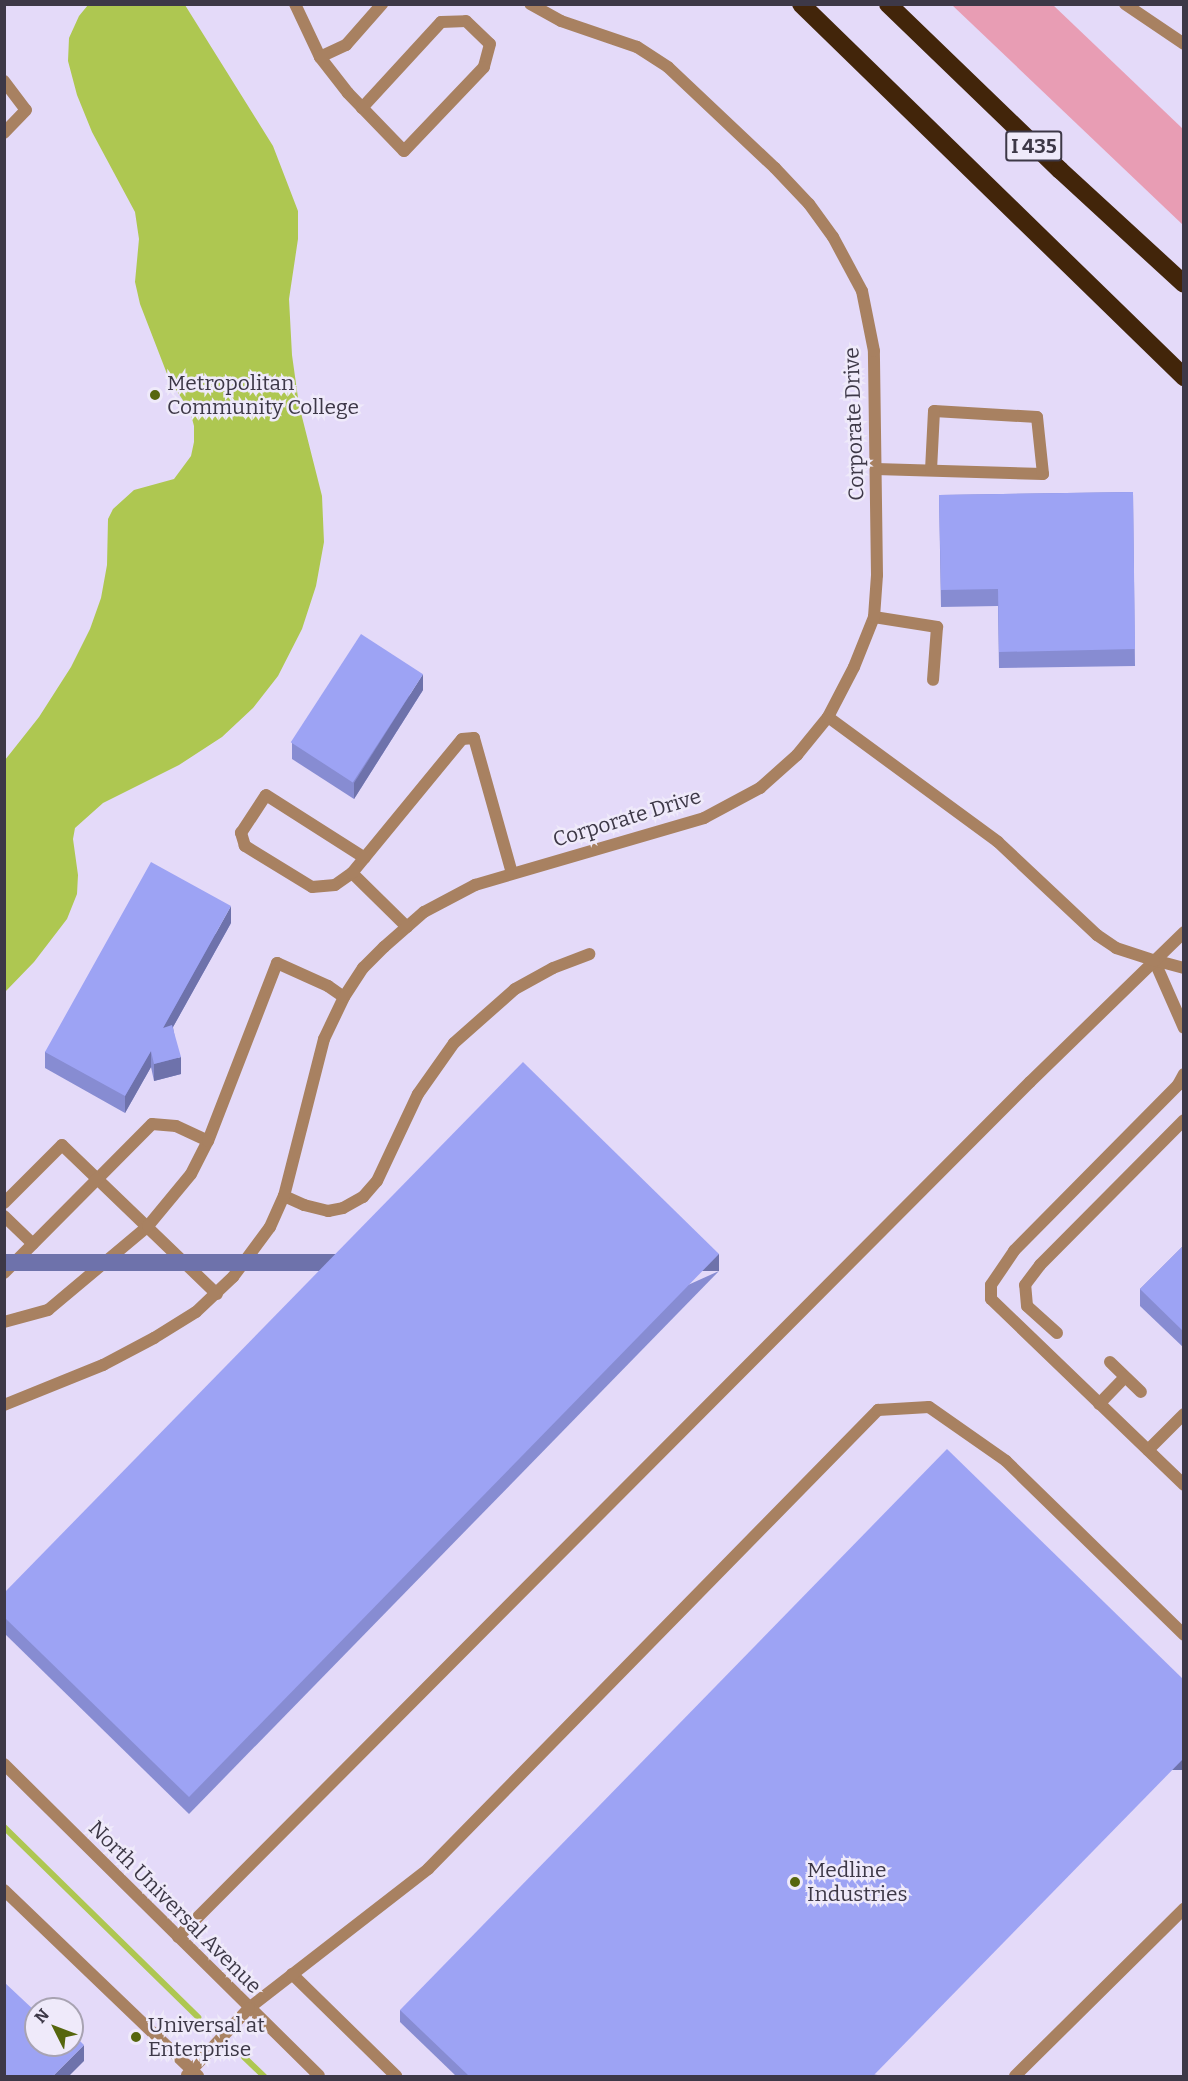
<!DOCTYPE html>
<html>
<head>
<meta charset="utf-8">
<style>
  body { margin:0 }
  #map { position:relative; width:1188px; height:2081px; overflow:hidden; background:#e4daf9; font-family:Bitter,serif }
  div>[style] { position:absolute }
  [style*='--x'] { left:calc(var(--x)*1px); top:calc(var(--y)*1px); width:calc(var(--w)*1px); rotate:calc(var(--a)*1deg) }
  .green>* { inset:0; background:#e89db4 }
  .water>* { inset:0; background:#aec751 }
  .stream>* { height:6px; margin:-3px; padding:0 3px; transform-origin:3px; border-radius:3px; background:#aec751 }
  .service>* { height:12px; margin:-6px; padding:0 6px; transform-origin:6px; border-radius:6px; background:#a88161 }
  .minor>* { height:12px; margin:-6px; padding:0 6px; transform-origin:6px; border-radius:6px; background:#a88161 }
  .motorway>* { height:18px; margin:-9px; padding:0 9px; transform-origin:9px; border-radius:9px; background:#42250a }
  .wall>* { inset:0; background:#878cd2 }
  .shaded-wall>* { inset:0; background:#6e72ab; transform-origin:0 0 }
  .building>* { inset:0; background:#9da3f4; transform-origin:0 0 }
  .dots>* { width:16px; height:16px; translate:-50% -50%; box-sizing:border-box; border:3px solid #efeafa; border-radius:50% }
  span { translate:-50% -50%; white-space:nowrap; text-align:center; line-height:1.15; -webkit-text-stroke:5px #efeafa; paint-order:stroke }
  .shield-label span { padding:2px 4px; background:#efeafa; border:2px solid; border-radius:4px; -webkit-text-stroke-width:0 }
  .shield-label { font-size:20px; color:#3d3847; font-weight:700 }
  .poi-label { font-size:21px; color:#3d3847 }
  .left { translate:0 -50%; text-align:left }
  .street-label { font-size:21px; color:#3d3847 }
  .frame { position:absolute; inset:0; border:6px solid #3d3847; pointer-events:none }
  .north { position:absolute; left:24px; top:1997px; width:60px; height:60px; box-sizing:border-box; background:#efeafa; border:2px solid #a8a3b2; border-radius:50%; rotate:312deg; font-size:16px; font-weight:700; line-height:24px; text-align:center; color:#3d3847 }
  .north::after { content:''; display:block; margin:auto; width:21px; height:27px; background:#56660e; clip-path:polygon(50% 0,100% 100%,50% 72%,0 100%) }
</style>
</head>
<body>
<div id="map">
  <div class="green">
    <div style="clip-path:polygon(952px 5px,1053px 5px,1183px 129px,1183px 225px)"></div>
  </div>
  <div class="water">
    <div style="clip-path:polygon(88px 5px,185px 5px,273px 146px,298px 211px,298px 239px,289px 299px,292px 355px,299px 405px,322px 496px,324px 542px,316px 586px,302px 629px,278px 676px,253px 708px,222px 737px,179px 765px,103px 803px,75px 828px,73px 839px,78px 875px,77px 894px,67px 919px,34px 962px,5px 992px,5px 760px,39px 717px,71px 667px,90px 629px,101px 598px,107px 565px,108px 519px,113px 509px,134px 490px,174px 479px,191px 456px,194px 442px,194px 426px,190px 411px,169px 379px,140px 304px,135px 282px,139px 239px,135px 212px,92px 132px,77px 95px,68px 61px,69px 38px,79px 16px)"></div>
  </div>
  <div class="stream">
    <div style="--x:4;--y:1827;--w:272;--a:44.4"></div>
    <div style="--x:244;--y:2057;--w:28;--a:44"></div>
  </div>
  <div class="service">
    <div style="--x:295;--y:4;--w:59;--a:64.7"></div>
    <div style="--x:1125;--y:4;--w:71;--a:34.1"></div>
    <div style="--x:4;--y:81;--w:36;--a:53"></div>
    <div style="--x:26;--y:110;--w:32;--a:134"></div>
    <div style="--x:362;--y:108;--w:117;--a:-47.4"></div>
    <div style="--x:441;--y:22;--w:25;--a:-2"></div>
    <div style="--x:466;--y:21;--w:33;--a:44"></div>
    <div style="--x:490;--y:44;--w:24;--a:105"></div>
    <div style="--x:484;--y:67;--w:116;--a:133.6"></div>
    <div style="--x:404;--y:151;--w:81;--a:-134"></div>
    <div style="--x:348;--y:93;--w:46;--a:-127.9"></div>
    <div style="--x:320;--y:57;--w:29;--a:-25"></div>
    <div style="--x:346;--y:45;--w:55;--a:-48.7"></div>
    <div style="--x:876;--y:469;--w:167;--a:1.7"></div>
    <div style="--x:1043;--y:474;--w:57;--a:-96"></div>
    <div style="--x:1037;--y:417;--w:103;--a:-176.7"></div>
    <div style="--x:934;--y:411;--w:59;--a:92.9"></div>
    <div style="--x:874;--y:617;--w:64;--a:9"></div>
    <div style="--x:937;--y:627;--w:53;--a:94.3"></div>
    <div style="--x:352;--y:873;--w:21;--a:145"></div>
    <div style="--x:335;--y:885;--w:23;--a:175"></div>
    <div style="--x:312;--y:887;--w:79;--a:-148.5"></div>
    <div style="--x:245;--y:846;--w:14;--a:-107"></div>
    <div style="--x:241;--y:833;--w:45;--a:-56.7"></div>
    <div style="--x:266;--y:795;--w:117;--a:32.5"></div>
    <div style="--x:407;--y:927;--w:77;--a:-135.5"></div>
    <div style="--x:352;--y:873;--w:173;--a:-50.6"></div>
    <div style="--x:462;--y:739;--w:12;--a:-5"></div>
    <div style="--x:474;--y:738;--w:140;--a:74.3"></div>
    <div style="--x:1154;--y:960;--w:74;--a:66.2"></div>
    <div style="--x:1154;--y:960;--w:31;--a:15"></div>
    <div style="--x:1184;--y:1074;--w:13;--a:119"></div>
    <div style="--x:1178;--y:1085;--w:233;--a:134.7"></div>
    <div style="--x:1014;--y:1251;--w:41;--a:124.1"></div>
    <div style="--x:991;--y:1285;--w:14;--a:90"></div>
    <div style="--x:991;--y:1299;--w:268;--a:43.9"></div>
    <div style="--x:284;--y:1196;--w:22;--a:24"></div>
    <div style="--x:304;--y:1205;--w:25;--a:14"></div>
    <div style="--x:328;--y:1211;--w:15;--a:-11"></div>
    <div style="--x:343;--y:1208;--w:23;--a:-29"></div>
    <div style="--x:363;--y:1197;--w:21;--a:-49"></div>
    <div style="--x:377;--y:1181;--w:96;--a:-64.8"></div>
    <div style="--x:418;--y:1094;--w:62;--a:-54.8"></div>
    <div style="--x:454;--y:1043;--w:81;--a:-41.5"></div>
    <div style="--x:515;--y:989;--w:43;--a:-28.9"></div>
    <div style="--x:553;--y:968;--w:39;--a:-21"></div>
    <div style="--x:4;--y:1203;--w:82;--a:-45"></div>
    <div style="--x:62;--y:1145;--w:215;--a:43.9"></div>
    <div style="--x:4;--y:1216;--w:40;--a:44"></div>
    <div style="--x:4;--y:1273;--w:210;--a:-45.2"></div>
    <div style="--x:152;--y:1124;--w:24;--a:5"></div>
    <div style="--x:176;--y:1126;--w:35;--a:25"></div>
    <div style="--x:4;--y:1322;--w:46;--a:-15.3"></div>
    <div style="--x:48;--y:1310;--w:131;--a:-40"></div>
    <div style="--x:148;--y:1226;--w:67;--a:-50.4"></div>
    <div style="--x:191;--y:1174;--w:37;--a:-63"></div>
    <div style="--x:208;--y:1141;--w:191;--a:-68.8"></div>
    <div style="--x:277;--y:963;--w:56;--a:24.3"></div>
    <div style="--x:328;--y:986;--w:19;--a:35"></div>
    <div style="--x:1057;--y:1333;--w:40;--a:-138"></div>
    <div style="--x:1027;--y:1306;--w:21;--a:-95"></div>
    <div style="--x:1025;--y:1285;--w:25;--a:-53"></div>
    <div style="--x:1040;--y:1265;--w:204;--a:-45.2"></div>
    <div style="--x:1110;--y:1362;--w:43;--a:44.1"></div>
    <div style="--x:1099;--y:1404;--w:37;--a:-46"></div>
    <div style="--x:1148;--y:1450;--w:51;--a:-45"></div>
    <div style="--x:178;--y:1937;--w:1207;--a:-45.1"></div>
    <div style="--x:1030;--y:1082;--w:215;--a:-44.2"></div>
    <div style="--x:292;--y:1974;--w:146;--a:44.4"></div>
    <div style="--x:249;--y:2008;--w:227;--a:-37.8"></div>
    <div style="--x:428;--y:1869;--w:643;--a:-45.57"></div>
    <div style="--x:878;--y:1410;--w:51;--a:-3.4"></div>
    <div style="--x:929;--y:1407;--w:94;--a:35"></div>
    <div style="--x:1006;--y:1461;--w:249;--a:44.3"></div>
    <div style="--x:1015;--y:2076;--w:238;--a:-44.7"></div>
  </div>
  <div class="minor">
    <div style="--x:828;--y:717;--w:211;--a:36.3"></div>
    <div style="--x:998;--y:842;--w:136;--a:43.2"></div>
    <div style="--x:1097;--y:935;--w:23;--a:34"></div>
    <div style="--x:1116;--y:948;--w:40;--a:18"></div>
    <div style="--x:4;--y:1405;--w:107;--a:-22"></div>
    <div style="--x:103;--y:1365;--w:58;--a:-27.9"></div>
    <div style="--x:154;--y:1338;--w:49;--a:-31.8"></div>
    <div style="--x:196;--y:1312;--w:51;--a:-43.4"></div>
    <div style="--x:233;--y:1277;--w:62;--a:-53.5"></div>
    <div style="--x:270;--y:1227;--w:34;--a:-66"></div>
    <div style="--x:284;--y:1196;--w:162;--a:-75.7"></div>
    <div style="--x:324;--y:1039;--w:47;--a:-64.5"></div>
    <div style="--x:344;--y:997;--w:35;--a:-57"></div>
    <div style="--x:363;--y:968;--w:30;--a:-45"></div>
    <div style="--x:384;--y:947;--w:53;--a:-41.2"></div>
    <div style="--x:424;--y:912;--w:58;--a:-27.9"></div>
    <div style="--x:475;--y:885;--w:239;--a:-16.3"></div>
    <div style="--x:704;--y:818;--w:64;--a:-28.2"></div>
    <div style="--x:760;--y:788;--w:50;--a:-41.7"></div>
    <div style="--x:797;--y:755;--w:49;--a:-50.8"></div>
    <div style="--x:828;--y:717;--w:56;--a:-62.5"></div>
    <div style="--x:854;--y:667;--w:54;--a:-68.2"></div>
    <div style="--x:874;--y:617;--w:42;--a:-85.9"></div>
    <div style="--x:877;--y:575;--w:224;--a:-90.8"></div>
    <div style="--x:874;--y:351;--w:61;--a:-101.3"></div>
    <div style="--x:862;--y:291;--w:61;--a:-118.2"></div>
    <div style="--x:833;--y:237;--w:41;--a:-126"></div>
    <div style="--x:809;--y:204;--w:50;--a:-133.4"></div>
    <div style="--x:775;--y:168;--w:147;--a:-136.7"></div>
    <div style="--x:668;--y:67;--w:37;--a:-147"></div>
    <div style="--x:637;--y:47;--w:80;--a:-161.1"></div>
    <div style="--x:561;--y:21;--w:35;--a:-151"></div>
    <div style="--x:4;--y:1764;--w:443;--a:44.7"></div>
    <div style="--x:4;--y:1890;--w:269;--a:43.8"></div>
    <div style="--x:187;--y:2075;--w:91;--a:-47.2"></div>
  </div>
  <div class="motorway">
    <div style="--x:801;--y:4;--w:535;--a:44.24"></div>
    <div style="--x:888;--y:4;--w:239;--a:44"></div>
    <div style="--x:1060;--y:170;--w:168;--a:42.6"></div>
  </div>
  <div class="wall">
    <div style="clip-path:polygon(1133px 492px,1135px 666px,999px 668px,998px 606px,941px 607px,939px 495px)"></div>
    <div style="clip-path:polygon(423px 690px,354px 799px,292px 759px,292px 743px)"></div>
    <div style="clip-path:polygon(231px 923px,173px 1027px,181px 1074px,154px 1081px,151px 1067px,125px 1113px,45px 1068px,45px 1052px)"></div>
    <div style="clip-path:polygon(1184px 1245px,1184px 1348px,1140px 1306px,1140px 1289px)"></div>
    <div style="clip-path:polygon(719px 1271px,189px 1814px,4px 1633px,4px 1593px)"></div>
    <div style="clip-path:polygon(400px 2010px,885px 2076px,456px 2076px,400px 2022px)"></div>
  </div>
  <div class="shaded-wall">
    <div style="clip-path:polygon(423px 674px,423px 690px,354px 799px,354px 783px)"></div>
    <div style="clip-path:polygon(231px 906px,231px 923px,163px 1045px,163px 1028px)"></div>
    <div style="clip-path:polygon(151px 1051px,151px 1067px,125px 1113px,125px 1096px)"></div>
    <div style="clip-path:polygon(181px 1057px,181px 1074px,154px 1081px,154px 1064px)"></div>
    <div style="left:719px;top:1254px;width:17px;height:759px;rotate:90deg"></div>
    <div style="left:1184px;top:1758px;width:12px;height:445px;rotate:90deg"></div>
    <div style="clip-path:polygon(84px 2045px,84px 2061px,69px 2076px,53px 2076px)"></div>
  </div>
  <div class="building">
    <div style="clip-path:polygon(1133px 492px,1135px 649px,999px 652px,998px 589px,941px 590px,939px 495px)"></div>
    <div style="left:361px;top:634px;width:74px;height:129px;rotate:33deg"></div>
    <div style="clip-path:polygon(151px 862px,231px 906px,163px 1028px,172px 1025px,181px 1057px,154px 1064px,151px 1051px,125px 1096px,45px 1052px)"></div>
    <div style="clip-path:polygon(523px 1062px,719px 1254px,189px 1797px,4px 1617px,4px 1593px)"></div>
    <div style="clip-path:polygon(1184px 1245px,1184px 1332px,1140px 1289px)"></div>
    <div style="clip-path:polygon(947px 1449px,1184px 1680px,1184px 1758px,873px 2076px,469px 2076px,400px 2010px)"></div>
    <div style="clip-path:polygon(4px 1982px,36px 2012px,36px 2045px,72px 2045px,72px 2033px,84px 2045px,53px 2076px,4px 2076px)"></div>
  </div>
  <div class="dots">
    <div style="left:155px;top:395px;background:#56660e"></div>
    <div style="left:795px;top:1882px;background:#56660e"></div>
    <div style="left:136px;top:2037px;background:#56660e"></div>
  </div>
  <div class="shield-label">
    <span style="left:1034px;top:146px">I 435</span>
  </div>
  <div class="poi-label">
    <span class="left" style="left:167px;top:395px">Metropolitan<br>Community College</span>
    <span class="left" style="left:807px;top:1882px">Medline<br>Industries</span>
    <span class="left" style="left:148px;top:2037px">Universal at<br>Enterprise</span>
  </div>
  <div class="street-label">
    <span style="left:854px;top:424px;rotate:-92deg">Corporate Drive</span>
    <span style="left:627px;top:818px;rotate:-17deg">Corporate Drive</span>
    <span style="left:175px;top:1907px;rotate:45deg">North Universal Avenue</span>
  </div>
  <div class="frame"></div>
  <div class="north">N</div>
</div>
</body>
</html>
